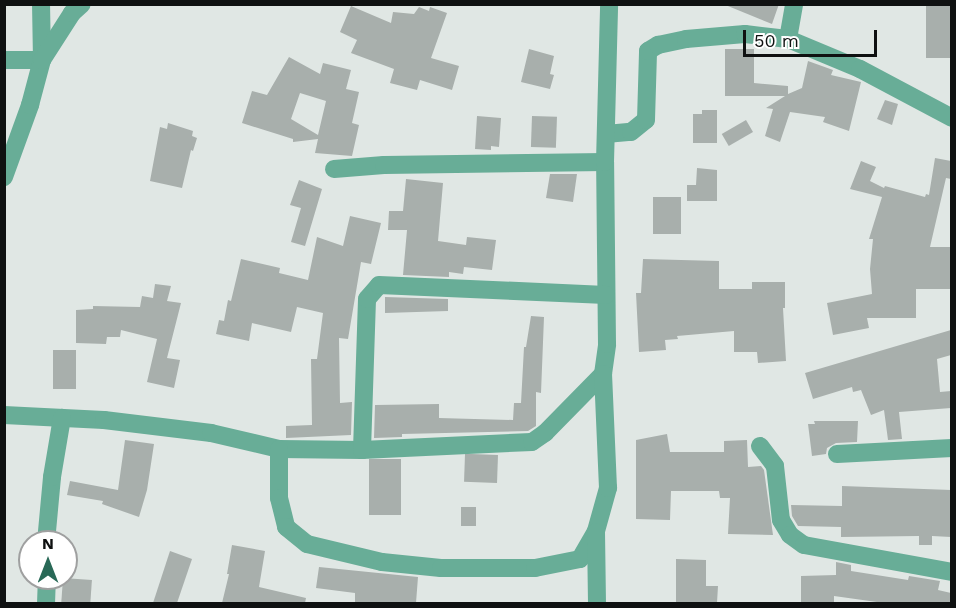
<!DOCTYPE html>
<html>
<head>
<meta charset="utf-8">
<style>
  body { margin:0 }
  #map { position:relative; width:956px; height:608px; overflow:hidden; background:#e0e7e4; font-family:"Work Sans",sans-serif }
  div>[style] { position:absolute }
  [style*='--x'] { left:calc(var(--x)*1px); top:calc(var(--y)*1px); width:calc(var(--w)*1px); rotate:calc(var(--a)*1deg) }
  .building>* { inset:0; background:#a8afac; transform-origin:0 0 }
  .minor>* { height:18px; margin:-9px; padding:0 9px; transform-origin:9px; border-radius:9px; background:#68ad97 }
  span { translate:-50% -50%; white-space:nowrap; text-align:center; line-height:1.15; -webkit-text-stroke:4.5px #fff; paint-order:stroke }
  .frame { position:absolute; inset:0; border:6px solid #0f1111; pointer-events:none }
  .north { position:absolute; left:18px; top:530px; width:60px; height:60px; box-sizing:border-box; background:#fff; border:2px solid #9fa0a0; border-radius:50%; rotate:0deg; font-size:16px; font-weight:700; line-height:24px; text-align:center; color:#0f1111 }
  .north::after { content:''; display:block; margin:auto; width:21px; height:27px; background:#296957; clip-path:polygon(50% 0,100% 100%,50% 72%,0 100%) }
  .scale { position:absolute; left:743px; top:30px; width:134px; height:27px; box-sizing:border-box; border:3px solid #0f1111; border-top:0; padding-left:8px; font-size:18px; line-height:21px; white-space:nowrap; color:#0f1111; -webkit-text-stroke:4px #fff; paint-order:stroke }
</style>
</head>
<body>
<div id="map">
  <div class="building">
    <div style="clip-path:polygon(723px 4px,779px 4px,772px 24px)"></div>
    <div style="left:926px;top:4px;width:25px;height:54px"></div>
    <div style="clip-path:polygon(351px 6px,391px 23px,393px 12px,414px 14px,419px 7px,429px 11px,430px 7px,447px 13px,431px 58px,459px 66px,452px 90px,420px 80px,417px 90px,390px 83px,394px 69px,351px 53px,357px 40px,340px 32px)"></div>
    <div style="clip-path:polygon(529px 49px,554px 56px,550px 74px,554px 75px,550px 89px,521px 82px)"></div>
    <div style="clip-path:polygon(725px 49px,754px 49px,754px 83px,788px 86px,788px 94px,802px 88px,808px 61px,833px 70px,831px 75px,861px 82px,849px 131px,823px 122px,825px 117px,790px 112px,780px 142px,765px 136px,773px 109px,766px 108px,785px 96px,725px 96px)"></div>
    <div style="clip-path:polygon(evenodd,289px 57px,320px 74px,323px 63px,351px 70px,346px 89px,359px 92px,352px 123px,359px 125px,352px 156px,315px 153px,318px 139px,293px 142px,293px 139px,242px 123px,252px 91px,267px 95px,289px 57px,300px 93px,326px 101px,318px 135px,291px 119px,300px 93px)"></div>
    <div style="clip-path:polygon(885px 100px,898px 104px,892px 125px,877px 119px)"></div>
    <div style="clip-path:polygon(702px 110px,717px 110px,717px 143px,693px 143px,693px 114px,702px 114px)"></div>
    <div style="clip-path:polygon(477px 116px,501px 118px,499px 147px,491px 146px,491px 150px,475px 149px)"></div>
    <div style="left:532px;top:116px;width:25px;height:31px;rotate:2deg"></div>
    <div style="left:746px;top:120px;width:14px;height:28px;rotate:60deg"></div>
    <div style="clip-path:polygon(168px 123px,193px 131px,192px 136px,197px 138px,193px 151px,191px 150px,182px 188px,150px 181px,160px 127px,167px 129px)"></div>
    <div style="clip-path:polygon(935px 158px,951px 161px,951px 179px,946px 178px,930px 247px,951px 247px,951px 289px,916px 289px,916px 318px,867px 318px,869px 328px,833px 335px,827px 303px,872px 294px,870px 269px,873px 239px,869px 239px,882px 197px,850px 189px,861px 161px,876px 167px,870px 181px,884px 188px,885px 186px,925px 197px,926px 194px,929px 195px)"></div>
    <div style="clip-path:polygon(697px 168px,717px 170px,717px 201px,687px 201px,687px 185px,696px 185px)"></div>
    <div style="clip-path:polygon(550px 174px,577px 174px,573px 202px,546px 198px)"></div>
    <div style="clip-path:polygon(406px 179px,443px 183px,438px 241px,466px 245px,467px 237px,496px 240px,492px 270px,464px 267px,463px 274px,449px 272px,449px 277px,403px 275px,407px 230px,388px 230px,389px 211px,403px 211px)"></div>
    <div style="clip-path:polygon(299px 180px,322px 189px,305px 246px,291px 242px,301px 208px,290px 205px)"></div>
    <div style="left:653px;top:197px;width:28px;height:37px"></div>
    <div style="clip-path:polygon(350px 216px,381px 223px,371px 264px,361px 262px,348px 339px,339px 338px,340px 403px,352px 402px,351px 435px,286px 438px,286px 426px,312px 425px,311px 359px,317px 359px,323px 313px,297px 307px,291px 332px,252px 323px,249px 341px,216px 334px,219px 320px,224px 321px,228px 300px,231px 301px,241px 259px,280px 268px,279px 273px,308px 280px,317px 237px,343px 246px)"></div>
    <div style="clip-path:polygon(643px 259px,719px 261px,719px 289px,752px 289px,752px 282px,785px 282px,785px 308px,783px 308px,786px 361px,758px 363px,757px 352px,734px 352px,734px 331px,677px 336px,678px 339px,665px 340px,666px 350px,639px 352px,636px 293px,641px 293px)"></div>
    <div style="clip-path:polygon(155px 284px,171px 286px,167px 301px,181px 303px,167px 358px,180px 360px,174px 388px,147px 382px,157px 339px,121px 330px,120px 337px,107px 337px,106px 344px,76px 343px,76px 310px,93px 309px,93px 306px,140px 307px,142px 296px,153px 298px)"></div>
    <div style="clip-path:polygon(385px 297px,448px 299px,448px 311px,385px 313px)"></div>
    <div style="clip-path:polygon(531px 316px,544px 317px,541px 393px,536px 392px,536px 426px,528px 431px,402px 434px,402px 437px,374px 438px,375px 405px,439px 404px,439px 418px,513px 420px,514px 403px,521px 403px,524px 347px,526px 347px)"></div>
    <div style="clip-path:polygon(951px 330px,951px 355px,937px 359px,940px 392px,951px 391px,951px 408px,899px 412px,902px 439px,888px 440px,884px 410px,871px 415px,861px 390px,853px 392px,852px 387px,813px 399px,805px 373px)"></div>
    <div style="left:53px;top:350px;width:23px;height:39px"></div>
    <div style="clip-path:polygon(814px 421px,858px 421px,857px 442px,836px 443px,827px 448px,826px 454px,812px 456px,808px 424px,815px 424px)"></div>
    <div style="clip-path:polygon(667px 434px,670px 452px,724px 452px,724px 441px,747px 440px,748px 467px,761px 466px,764px 470px,773px 535px,728px 534px,730px 498px,720px 498px,719px 491px,671px 491px,670px 520px,636px 519px,636px 440px)"></div>
    <div style="clip-path:polygon(125px 440px,154px 444px,147px 490px,139px 517px,102px 504px,103px 501px,67px 495px,70px 481px,118px 490px)"></div>
    <div style="left:498px;top:455px;width:28px;height:33px;rotate:92deg"></div>
    <div style="left:401px;top:459px;width:56px;height:32px;rotate:90deg"></div>
    <div style="clip-path:polygon(842px 486px,951px 490px,951px 537px,932px 536px,932px 545px,919px 545px,919px 536px,841px 537px,841px 527px,798px 526px,792px 516px,791px 505px,842px 506px)"></div>
    <div style="left:461px;top:507px;width:15px;height:19px"></div>
    <div style="clip-path:polygon(232px 545px,265px 551px,259px 587px,306px 598px,305px 603px,222px 603px,229px 574px,227px 574px)"></div>
    <div style="clip-path:polygon(170px 551px,192px 559px,177px 603px,153px 603px)"></div>
    <div style="clip-path:polygon(676px 559px,706px 560px,706px 586px,718px 586px,717px 603px,676px 603px)"></div>
    <div style="clip-path:polygon(836px 562px,851px 565px,851px 571px,908px 580px,909px 576px,940px 581px,938px 590px,951px 593px,951px 603px,884px 603px,834px 596px,834px 602px,801px 602px,801px 576px,836px 575px)"></div>
    <div style="clip-path:polygon(319px 567px,418px 577px,416px 603px,355px 603px,355px 593px,316px 588px)"></div>
    <div style="left:63px;top:578px;width:29px;height:25px;rotate:4deg"></div>
  </div>
  <div class="minor">
    <div style="--x:788;--y:39;--w:36;--a:-80"></div>
    <div style="--x:4;--y:60;--w:38;--a:0"></div>
    <div style="--x:42;--y:60;--w:56;--a:-91"></div>
    <div style="--x:606;--y:134;--w:25;--a:-5"></div>
    <div style="--x:631;--y:132;--w:19;--a:-39"></div>
    <div style="--x:646;--y:120;--w:69;--a:-88.3"></div>
    <div style="--x:648;--y:51;--w:12;--a:-31"></div>
    <div style="--x:658;--y:45;--w:29;--a:-12"></div>
    <div style="--x:686;--y:39;--w:59;--a:-4.8"></div>
    <div style="--x:745;--y:34;--w:43;--a:6.6"></div>
    <div style="--x:788;--y:39;--w:78;--a:22.6"></div>
    <div style="--x:860;--y:69;--w:104;--a:28"></div>
    <div style="--x:334;--y:169;--w:50;--a:-4.6"></div>
    <div style="--x:384;--y:165;--w:221;--a:-0.8"></div>
    <div style="--x:4;--y:177;--w:77;--a:-70.1"></div>
    <div style="--x:30;--y:105;--w:47;--a:-75.1"></div>
    <div style="--x:42;--y:60;--w:56;--a:-57.4"></div>
    <div style="--x:72;--y:13;--w:13;--a:-42"></div>
    <div style="--x:4;--y:415;--w:100;--a:2.9"></div>
    <div style="--x:104;--y:420;--w:108;--a:6.9"></div>
    <div style="--x:211;--y:433;--w:70;--a:13.2"></div>
    <div style="--x:279;--y:449;--w:83;--a:0.7"></div>
    <div style="--x:362;--y:450;--w:170;--a:-2.7"></div>
    <div style="--x:532;--y:442;--w:16;--a:-35"></div>
    <div style="--x:545;--y:433;--w:83;--a:-45.5"></div>
    <div style="--x:603;--y:374;--w:30;--a:-82"></div>
    <div style="--x:607;--y:344;--w:182;--a:-90.6"></div>
    <div style="--x:605;--y:162;--w:158;--a:-88.5"></div>
    <div style="--x:760;--y:446;--w:25;--a:53"></div>
    <div style="--x:775;--y:466;--w:54;--a:83.7"></div>
    <div style="--x:781;--y:520;--w:17;--a:59"></div>
    <div style="--x:790;--y:535;--w:17;--a:36"></div>
    <div style="--x:804;--y:545;--w:150;--a:10.3"></div>
    <div style="--x:279;--y:449;--w:49;--a:90"></div>
    <div style="--x:279;--y:498;--w:30;--a:76"></div>
    <div style="--x:286;--y:527;--w:27;--a:39"></div>
    <div style="--x:307;--y:544;--w:77;--a:13.5"></div>
    <div style="--x:382;--y:562;--w:59;--a:5.8"></div>
    <div style="--x:441;--y:568;--w:94;--a:0"></div>
    <div style="--x:535;--y:568;--w:46;--a:-11.3"></div>
    <div style="--x:580;--y:559;--w:32;--a:-60"></div>
    <div style="--x:596;--y:531;--w:45;--a:-74.4"></div>
    <div style="--x:608;--y:488;--w:114;--a:-92.5"></div>
    <div style="--x:362;--y:450;--w:151;--a:-88.1"></div>
    <div style="--x:367;--y:299;--w:18;--a:-49"></div>
    <div style="--x:379;--y:285;--w:227;--a:2.5"></div>
    <div style="--x:837;--y:454;--w:115;--a:-3"></div>
    <div style="--x:596;--y:532;--w:72;--a:89.2"></div>
    <div style="--x:46;--y:542;--w:65;--a:-84.7"></div>
    <div style="--x:52;--y:477;--w:60;--a:-80.4"></div>
    <div style="--x:46;--y:604;--w:26;--a:-88"></div>
  </div>
  <div class="frame"></div>
  <div class="north">N</div>
  <div class="scale">50 m</div>
</div>
</body>
</html>
